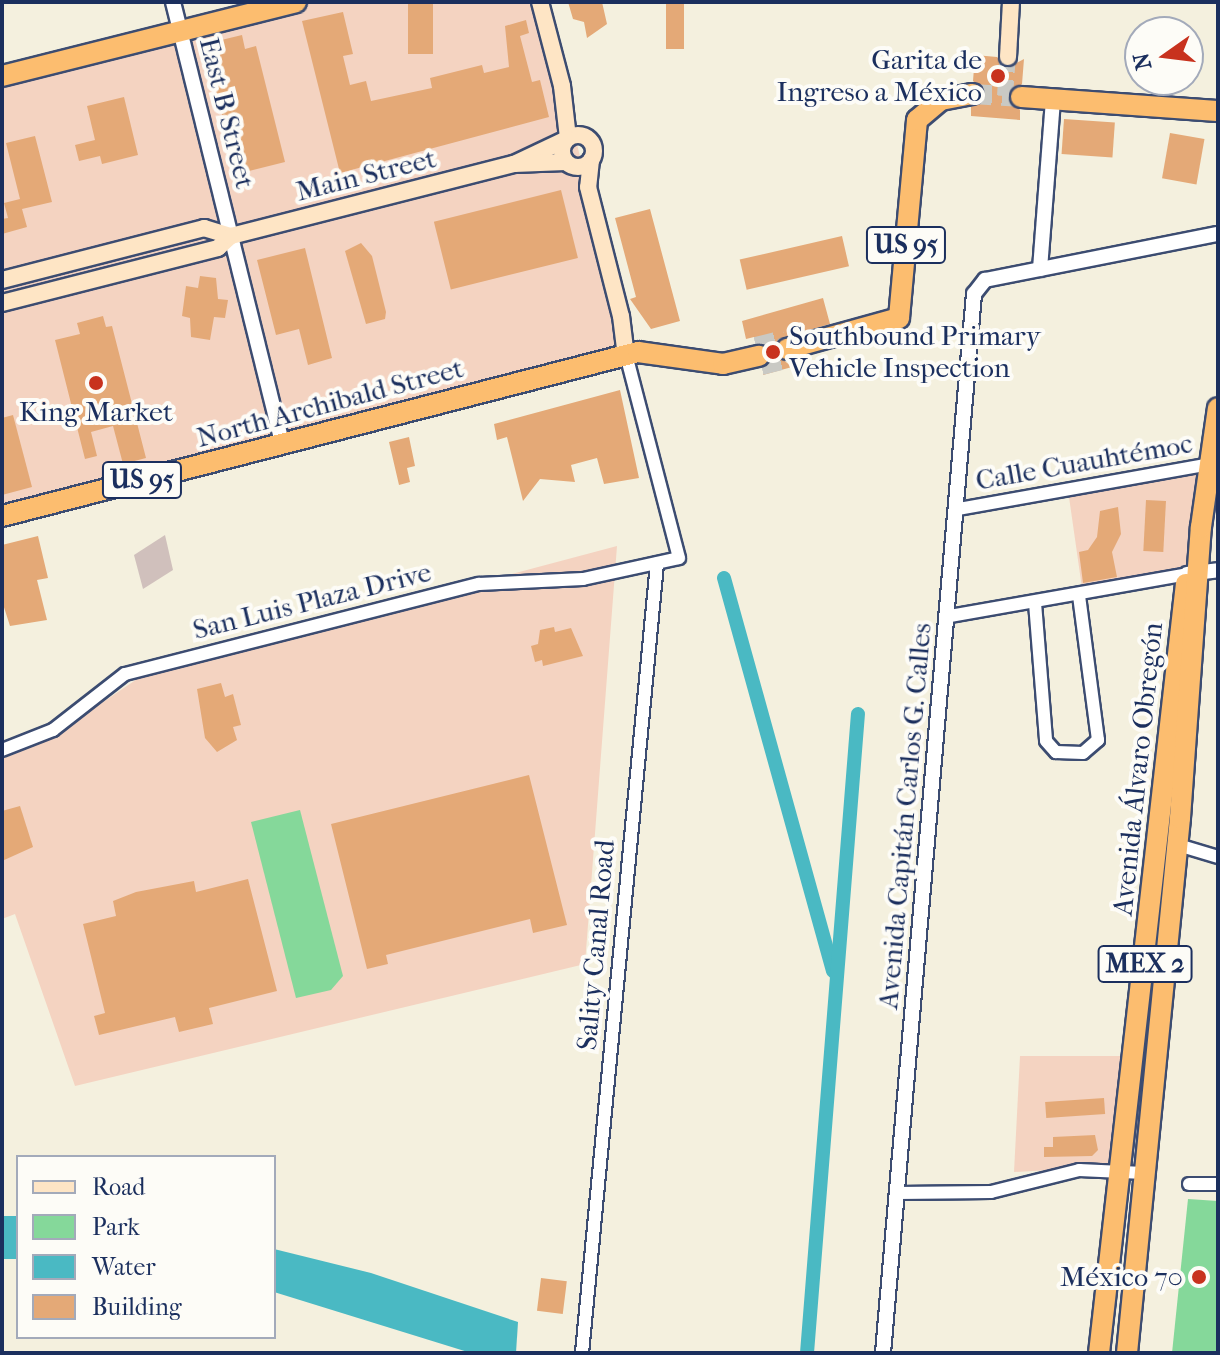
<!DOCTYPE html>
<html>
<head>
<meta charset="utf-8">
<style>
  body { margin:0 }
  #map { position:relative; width:1220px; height:1355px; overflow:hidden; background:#f4f0de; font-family:"IM FELL French Canon",serif }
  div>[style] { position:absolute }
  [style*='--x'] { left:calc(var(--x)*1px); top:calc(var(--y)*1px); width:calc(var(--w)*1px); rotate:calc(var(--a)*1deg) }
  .built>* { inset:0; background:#f4d3c1 }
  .industrial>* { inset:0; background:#d0c0bc }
  .green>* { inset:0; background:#85d89a }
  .water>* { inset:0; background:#4ab9c3; transform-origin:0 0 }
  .canal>* { height:14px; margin:-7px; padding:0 7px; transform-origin:7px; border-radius:7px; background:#4ab9c3 }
  .building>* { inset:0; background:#e4a977; transform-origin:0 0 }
  .secondary-tunnel>* { height:16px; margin-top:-8px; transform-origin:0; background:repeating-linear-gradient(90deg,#c9c9c4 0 16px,transparent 0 24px) }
  .trunk-tunnel>* { height:20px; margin-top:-10px; transform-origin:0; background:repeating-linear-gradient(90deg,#c9c9c4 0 20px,transparent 0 30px) }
  .roads { filter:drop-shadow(2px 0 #3c4c71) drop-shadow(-2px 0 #3c4c71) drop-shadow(0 2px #3c4c71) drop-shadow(0 -2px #3c4c71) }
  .minor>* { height:12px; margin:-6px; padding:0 6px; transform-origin:6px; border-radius:6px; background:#fff }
  .tertiary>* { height:14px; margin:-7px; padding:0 7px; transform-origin:7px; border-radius:7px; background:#fff }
  .secondary>* { height:16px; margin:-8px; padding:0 8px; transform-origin:8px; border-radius:8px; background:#fee5c5 }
  .secondary>.ring { margin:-8px; padding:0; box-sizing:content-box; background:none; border:16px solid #fee5c5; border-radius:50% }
  .trunk>* { height:20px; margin:-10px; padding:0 10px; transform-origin:10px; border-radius:10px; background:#fcbd6f }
  .dots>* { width:22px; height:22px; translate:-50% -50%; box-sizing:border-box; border:4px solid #fdfcf7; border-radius:50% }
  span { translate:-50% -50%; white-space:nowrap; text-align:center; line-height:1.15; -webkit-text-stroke:8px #fdfcf7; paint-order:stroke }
  .shield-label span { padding:2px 6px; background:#fdfcf7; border:2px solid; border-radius:6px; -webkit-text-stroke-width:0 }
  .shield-label { font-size:26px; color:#1b2f5e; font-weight:700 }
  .poi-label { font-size:28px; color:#1b2f5e }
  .right { translate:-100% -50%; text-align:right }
  .left { translate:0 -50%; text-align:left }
  .street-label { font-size:28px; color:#1b2f5e }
  .frame { position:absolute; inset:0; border:4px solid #1b2f5e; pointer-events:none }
  .legend { position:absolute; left:16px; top:1155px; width:260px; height:184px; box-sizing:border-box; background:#fdfcf7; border:2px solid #a3aaba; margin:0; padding:10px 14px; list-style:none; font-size:24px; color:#1b2f5e }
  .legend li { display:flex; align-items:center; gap:16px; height:40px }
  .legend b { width:40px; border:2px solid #a3aaba }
  .north { position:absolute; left:1124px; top:16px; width:80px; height:80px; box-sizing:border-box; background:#fdfcf7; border:2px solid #a3aaba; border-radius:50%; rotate:256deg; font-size:22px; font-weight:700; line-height:32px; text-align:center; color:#1b2f5e }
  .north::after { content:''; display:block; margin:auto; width:28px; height:36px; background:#c8321e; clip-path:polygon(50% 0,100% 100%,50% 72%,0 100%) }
</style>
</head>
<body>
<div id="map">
  <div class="built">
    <div style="clip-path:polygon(296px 2px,541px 2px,630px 354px,2px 519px,2px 76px)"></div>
    <div style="clip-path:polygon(1211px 464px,1195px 573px,1083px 595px,1068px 490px)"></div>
    <div style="clip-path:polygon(617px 546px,585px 964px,75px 1086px,15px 914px,2px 919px,2px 759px,44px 742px,149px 671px)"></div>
    <div style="clip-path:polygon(1020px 1056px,1134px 1056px,1122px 1166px,1014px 1172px)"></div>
  </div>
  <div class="industrial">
    <div style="clip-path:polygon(165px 535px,173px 570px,143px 589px,134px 555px)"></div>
  </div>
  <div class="green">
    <div style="clip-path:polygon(300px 810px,343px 976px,331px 990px,296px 998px,251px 822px)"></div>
    <div style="clip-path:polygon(1188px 1199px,1218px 1201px,1218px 1353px,1172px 1353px)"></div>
  </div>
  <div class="water">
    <div style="left:2px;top:1216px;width:16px;height:43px"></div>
    <div style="clip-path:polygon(274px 1249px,371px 1273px,518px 1322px,516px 1353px,471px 1353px,274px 1292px)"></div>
  </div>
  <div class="canal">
    <div style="--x:724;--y:578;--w:408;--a:74.5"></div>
    <div style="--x:807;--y:1353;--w:641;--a:-85.44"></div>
  </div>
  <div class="building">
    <div style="left:408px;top:2px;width:25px;height:52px"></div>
    <div style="clip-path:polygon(568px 2px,602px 2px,607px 24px,587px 38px,584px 22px,573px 19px)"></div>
    <div style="left:666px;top:2px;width:18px;height:47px"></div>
    <div style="clip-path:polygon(343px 12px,353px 54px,343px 56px,350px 85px,366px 81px,371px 101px,432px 88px,430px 78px,482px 65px,484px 73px,509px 67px,505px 26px,526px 20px,529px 33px,520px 36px,532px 82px,540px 80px,549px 117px,340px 173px,302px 21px)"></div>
    <div style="clip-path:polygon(242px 35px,245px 49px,256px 46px,285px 162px,237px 174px,208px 59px,217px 57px,213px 42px)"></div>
    <div style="clip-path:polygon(975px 55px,997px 57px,1007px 68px,1024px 59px,1022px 84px,1008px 95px,1020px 110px,1020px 120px,971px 116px,971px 107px,981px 103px,985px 92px,973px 81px)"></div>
    <div style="clip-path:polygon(124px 97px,138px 155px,102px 164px,100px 156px,79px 161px,75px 145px,95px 140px,87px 106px)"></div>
    <div style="left:1064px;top:119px;width:51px;height:35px;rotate:4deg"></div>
    <div style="left:1170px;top:133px;width:35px;height:46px;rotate:10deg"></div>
    <div style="clip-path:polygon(35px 136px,52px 202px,22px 209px,27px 227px,2px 234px,2px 219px,8px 218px,4px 203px,20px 199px,6px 143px)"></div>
    <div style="left:561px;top:190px;width:70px;height:131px;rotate:76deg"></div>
    <div style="clip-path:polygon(650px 209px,680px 321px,651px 329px,630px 299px,636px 297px,615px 218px)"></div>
    <div style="left:842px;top:236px;width:31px;height:105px;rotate:77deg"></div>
    <div style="clip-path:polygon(361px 243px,372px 256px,386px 312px,385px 319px,366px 324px,345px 251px)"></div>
    <div style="clip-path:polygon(305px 248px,332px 358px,308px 365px,299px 329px,276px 335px,257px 260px)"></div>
    <div style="clip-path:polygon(200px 276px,216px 278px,218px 299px,228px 300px,225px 318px,214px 317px,210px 340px,191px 337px,190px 318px,182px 316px,186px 286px,198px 288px)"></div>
    <div style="clip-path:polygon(823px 298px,830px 324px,778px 339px,775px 353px,792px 367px,763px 375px,771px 352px,754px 337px,746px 339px,742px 321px)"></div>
    <div style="clip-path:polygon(103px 316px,106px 327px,112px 326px,146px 458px,123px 464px,113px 426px,91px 432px,97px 456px,85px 459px,55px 340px,80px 334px,77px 323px)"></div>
    <div style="clip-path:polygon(620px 390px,639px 478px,604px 484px,597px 458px,571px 465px,575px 482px,540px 479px,523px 501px,507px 437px,497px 440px,494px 424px)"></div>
    <div style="clip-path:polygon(13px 415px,32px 487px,2px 495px,2px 418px)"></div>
    <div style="clip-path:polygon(409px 437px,415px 466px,407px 468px,410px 482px,399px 485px,389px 442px)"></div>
    <div style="left:1146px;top:500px;width:20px;height:51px;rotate:3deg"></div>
    <div style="clip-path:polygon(1118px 507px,1121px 534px,1112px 552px,1117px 577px,1083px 583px,1079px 552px,1088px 550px,1097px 537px,1100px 511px)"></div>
    <div style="clip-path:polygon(38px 536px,48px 578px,37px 580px,47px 620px,10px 626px,2px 601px,2px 545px)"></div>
    <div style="clip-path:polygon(554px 627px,555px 632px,571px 628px,583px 656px,543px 666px,542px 660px,535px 662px,531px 646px,538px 644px,540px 630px)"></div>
    <div style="clip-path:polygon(221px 683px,225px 697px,233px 694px,241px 725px,233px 727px,237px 740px,217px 752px,205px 738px,197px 689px)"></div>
    <div style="clip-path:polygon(529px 775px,567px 925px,533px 933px,530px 919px,386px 955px,388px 964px,367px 969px,331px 824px)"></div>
    <div style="clip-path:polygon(20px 806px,33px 847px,2px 861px,2px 811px)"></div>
    <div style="clip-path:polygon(248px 879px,277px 991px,209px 1008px,213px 1024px,179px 1032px,175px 1017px,99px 1035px,94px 1016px,105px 1013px,83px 924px,116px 916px,113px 901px,136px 892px,194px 881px,196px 892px)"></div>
    <div style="left:1104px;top:1098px;width:16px;height:59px;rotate:86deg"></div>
    <div style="clip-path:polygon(1095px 1135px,1098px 1150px,1092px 1156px,1044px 1157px,1044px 1147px,1053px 1147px,1053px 1137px)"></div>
    <div style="left:541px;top:1278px;width:26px;height:33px;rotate:7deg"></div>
  </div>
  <div class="secondary-tunnel">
    <div style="--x:1005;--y:96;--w:39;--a:-86"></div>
  </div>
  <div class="trunk-tunnel">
    <div style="--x:972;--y:94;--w:49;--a:3.5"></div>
    <div style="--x:756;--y:347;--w:30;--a:-14"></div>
    <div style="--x:761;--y:365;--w:29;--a:-14"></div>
  </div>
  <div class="roads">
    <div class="minor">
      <div style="--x:958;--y:509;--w:261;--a:-10.1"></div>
      <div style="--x:1035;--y:603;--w:138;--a:85.4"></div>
      <div style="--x:1046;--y:741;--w:15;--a:48"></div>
      <div style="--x:1056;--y:752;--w:27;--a:2"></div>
      <div style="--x:1083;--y:753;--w:20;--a:-41"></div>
      <div style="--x:1098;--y:740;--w:146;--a:-97.5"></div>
      <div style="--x:950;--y:616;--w:241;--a:-10"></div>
      <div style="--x:2;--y:750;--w:55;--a:-21.4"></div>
      <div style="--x:53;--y:730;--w:91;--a:-37.9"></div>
      <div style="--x:125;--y:674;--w:365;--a:-14.3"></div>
      <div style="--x:479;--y:584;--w:104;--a:-2.8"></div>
      <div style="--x:583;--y:579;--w:98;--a:-12.3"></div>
      <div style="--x:679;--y:558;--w:210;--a:-104.6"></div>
      <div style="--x:1178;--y:845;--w:42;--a:16.7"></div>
      <div style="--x:1189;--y:1184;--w:29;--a:0"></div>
      <div style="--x:898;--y:1193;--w:93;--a:-0.6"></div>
      <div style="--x:991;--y:1192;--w:91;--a:-14"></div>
      <div style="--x:1079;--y:1170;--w:65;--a:2.6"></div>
      <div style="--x:582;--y:1353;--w:793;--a:-84.57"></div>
    </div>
    <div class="tertiary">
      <div style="--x:173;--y:2;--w:455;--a:76.1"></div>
      <div style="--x:1040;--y:269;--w:170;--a:-85.6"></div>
      <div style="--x:1187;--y:574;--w:31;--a:-7"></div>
      <div style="--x:883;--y:1353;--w:1063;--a:-85.09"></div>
      <div style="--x:974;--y:294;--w:18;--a:-52"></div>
      <div style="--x:985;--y:280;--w:237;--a:-11.2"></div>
    </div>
    <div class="secondary">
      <div style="--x:540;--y:2;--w:87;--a:75.3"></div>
      <div style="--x:562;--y:86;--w:52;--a:83.4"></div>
      <div style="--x:1008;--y:57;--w:55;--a:-86.9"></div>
      <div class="ring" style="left:562px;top:135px;width:16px;height:16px"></div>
      <div style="--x:591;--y:160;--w:27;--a:96"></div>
      <div style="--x:588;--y:187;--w:133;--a:75.7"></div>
      <div style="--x:621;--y:316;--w:39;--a:83"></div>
      <div style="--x:514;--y:164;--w:59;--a:-25.3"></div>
      <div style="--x:2;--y:280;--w:209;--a:-14.4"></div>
      <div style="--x:204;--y:228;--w:28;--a:17"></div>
      <div style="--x:2;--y:303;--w:223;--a:-14.3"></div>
      <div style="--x:218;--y:248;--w:18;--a:-43"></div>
      <div style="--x:231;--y:236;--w:292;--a:-14.3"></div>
      <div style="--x:514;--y:164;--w:52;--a:-2.2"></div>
    </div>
    <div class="trunk">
      <div style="--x:2;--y:76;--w:303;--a:-14.1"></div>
      <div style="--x:1021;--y:97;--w:197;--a:4.1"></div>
      <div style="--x:787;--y:349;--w:116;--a:-15.5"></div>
      <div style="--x:899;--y:318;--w:199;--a:-84.8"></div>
      <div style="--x:917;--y:120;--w:31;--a:-40"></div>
      <div style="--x:941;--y:100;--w:32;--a:-11"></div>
      <div style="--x:2;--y:516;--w:657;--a:-14.46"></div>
      <div style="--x:638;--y:352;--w:86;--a:8"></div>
      <div style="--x:723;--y:364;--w:37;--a:-13"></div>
      <div style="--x:1099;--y:1353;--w:774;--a:-83.55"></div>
      <div style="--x:1127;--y:1353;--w:538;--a:-84.34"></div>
      <div style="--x:1180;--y:818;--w:292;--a:-85.9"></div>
      <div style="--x:1201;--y:527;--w:120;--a:-81.9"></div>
    </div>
  </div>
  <div class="dots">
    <div style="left:998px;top:76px;background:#c8321e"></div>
    <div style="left:773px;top:352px;background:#c8321e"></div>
    <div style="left:96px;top:383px;background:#c8321e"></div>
    <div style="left:1199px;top:1277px;background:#c8321e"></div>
  </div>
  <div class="shield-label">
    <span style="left:906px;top:245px">US 95</span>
    <span style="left:142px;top:480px">US 95</span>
    <span style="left:1145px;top:964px">MEX 2</span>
  </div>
  <div class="poi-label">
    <span class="right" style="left:982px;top:76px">Garita de<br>Ingreso a México</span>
    <span class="left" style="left:789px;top:352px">Southbound Primary<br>Vehicle Inspection</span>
    <span style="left:96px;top:412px">King Market</span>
    <span class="right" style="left:1183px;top:1277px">México 70</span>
  </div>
  <div class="street-label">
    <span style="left:227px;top:113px;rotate:76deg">East B Street</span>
    <span style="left:366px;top:175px;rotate:-14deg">Main Street</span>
    <span style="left:330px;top:403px;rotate:-15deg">North Archibald Street</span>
    <span style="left:1084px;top:462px;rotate:-10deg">Calle Cuauhtémoc</span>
    <span style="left:312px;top:601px;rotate:-14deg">San Luis Plaza Drive</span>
    <span style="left:1138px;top:769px;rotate:-84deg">Avenida Álvaro Obregón</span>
    <span style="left:905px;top:816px;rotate:-85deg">Avenida Capitán Carlos G. Calles</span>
    <span style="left:596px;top:945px;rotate:-85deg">Sality Canal Road</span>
  </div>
  <div class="frame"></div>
  <ul class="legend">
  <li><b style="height:10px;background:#fee5c5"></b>Road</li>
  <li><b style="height:22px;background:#85d89a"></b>Park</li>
  <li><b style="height:22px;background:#4ab9c3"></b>Water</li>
  <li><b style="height:22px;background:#e4a977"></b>Building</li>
  </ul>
  <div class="north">N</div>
</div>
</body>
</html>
